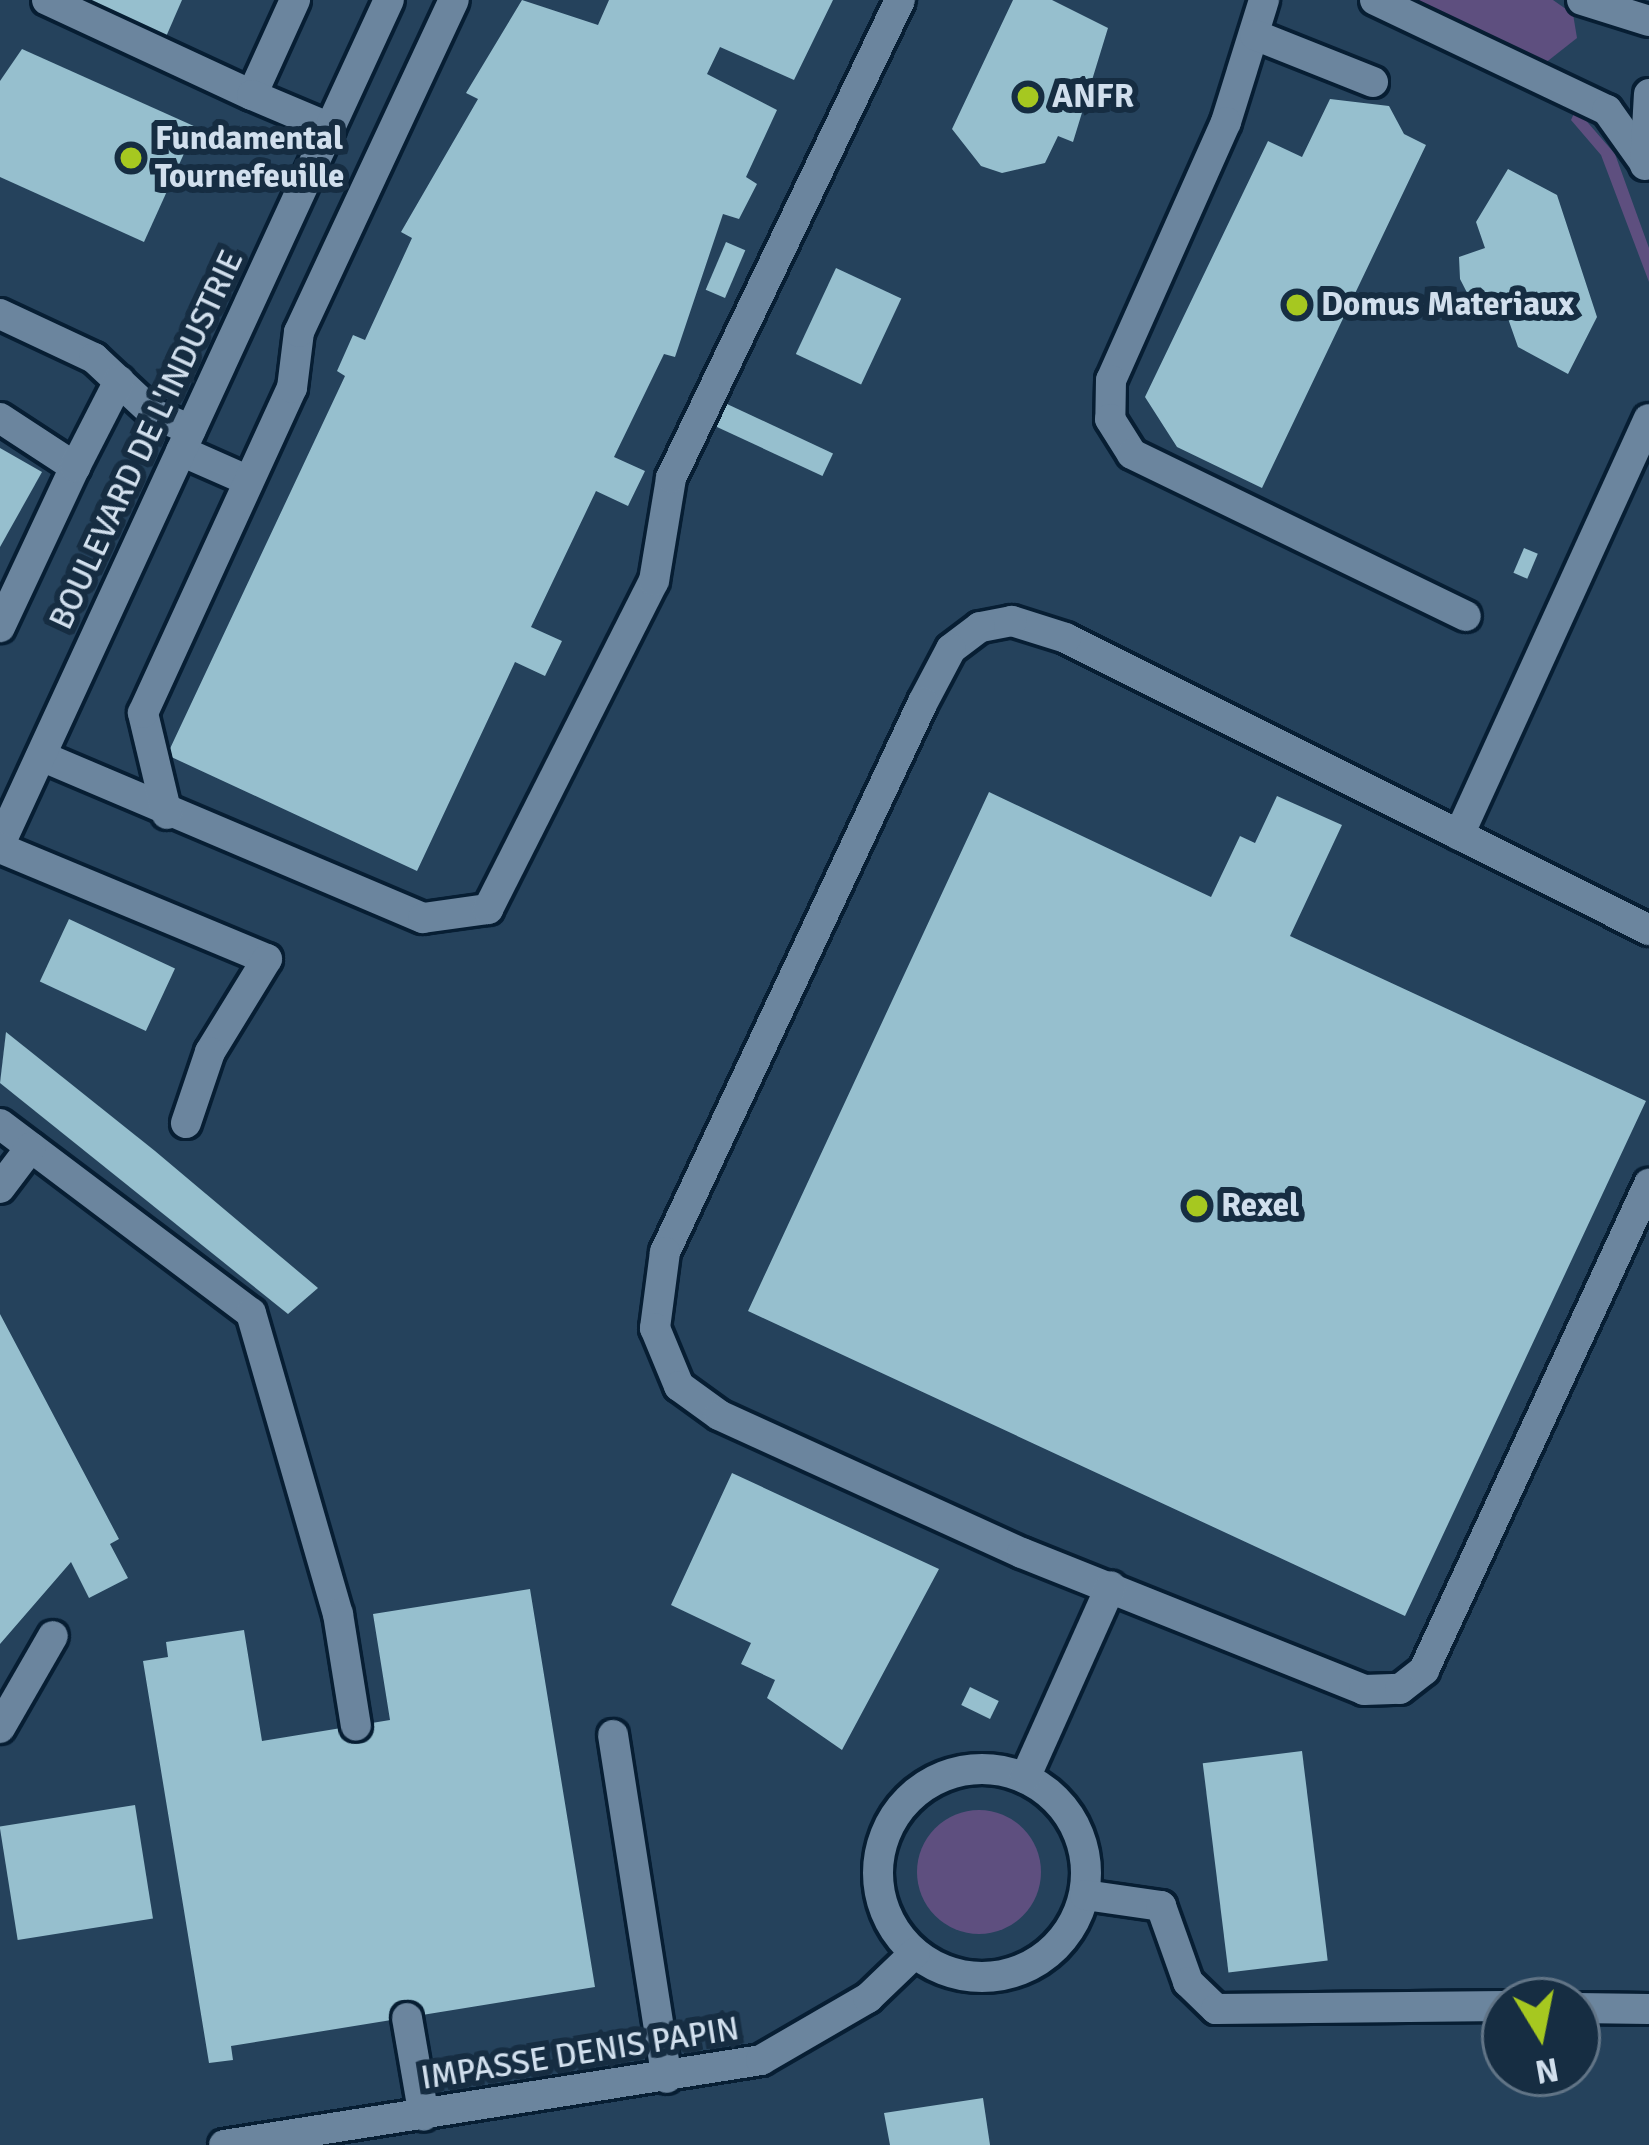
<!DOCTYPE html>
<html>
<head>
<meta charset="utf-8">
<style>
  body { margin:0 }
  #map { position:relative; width:1649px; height:2145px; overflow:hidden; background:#20384d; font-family:Signika,sans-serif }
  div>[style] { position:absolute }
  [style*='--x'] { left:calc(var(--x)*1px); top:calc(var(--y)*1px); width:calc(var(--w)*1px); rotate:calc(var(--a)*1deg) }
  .built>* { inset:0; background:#25425c }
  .green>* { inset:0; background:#5e4f7f }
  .round { border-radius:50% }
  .building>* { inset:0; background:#96bfce; transform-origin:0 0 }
  .roads { filter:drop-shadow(3px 0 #071e33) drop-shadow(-3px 0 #071e33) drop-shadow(0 3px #071e33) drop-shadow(0 -3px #071e33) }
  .minor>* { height:30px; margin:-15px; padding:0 15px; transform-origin:15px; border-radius:15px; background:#6b859e }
  .minor>.ring { margin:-15px; padding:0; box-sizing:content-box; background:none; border:30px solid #6b859e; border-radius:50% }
  .dots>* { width:33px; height:33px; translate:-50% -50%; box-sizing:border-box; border:6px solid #162d42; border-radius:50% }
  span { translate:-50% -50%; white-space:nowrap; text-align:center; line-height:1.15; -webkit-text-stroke:12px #162d42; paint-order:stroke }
  .poi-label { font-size:33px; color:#d1dfed; font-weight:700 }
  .left { translate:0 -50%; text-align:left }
  .street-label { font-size:33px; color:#d1dfed }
  .north { position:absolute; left:1481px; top:1977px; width:120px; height:120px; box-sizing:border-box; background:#162d42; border:3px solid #617486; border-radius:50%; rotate:170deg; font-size:33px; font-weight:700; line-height:48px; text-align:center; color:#d1dfed }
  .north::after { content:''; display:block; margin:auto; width:42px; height:54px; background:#a6c820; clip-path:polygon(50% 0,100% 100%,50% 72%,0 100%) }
</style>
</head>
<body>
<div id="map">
  <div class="built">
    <div style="clip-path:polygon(evenodd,0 0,1649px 0,1649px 2145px,0 2145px,0 0,1505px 2001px,1577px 2001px,1577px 2073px,1505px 2073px,1505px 2001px)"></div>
  </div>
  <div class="green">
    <div style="clip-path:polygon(1404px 0,1553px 0,1573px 14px,1577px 38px,1544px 64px)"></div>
    <div style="clip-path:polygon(1576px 109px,1615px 154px,1649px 248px,1649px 282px,1601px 155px,1571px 120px)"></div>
    <div class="round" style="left:917px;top:1810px;width:124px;height:124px"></div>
  </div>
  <div class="building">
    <div style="clip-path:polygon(76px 0,182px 0,165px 39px)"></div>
    <div style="clip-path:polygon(522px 0,598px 25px,609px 0,833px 0,794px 80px,720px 47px,707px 74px,777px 110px,746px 177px,757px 184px,739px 219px,723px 214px,675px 357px,664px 354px,614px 457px,645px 471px,628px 506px,596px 491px,531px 627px,562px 641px,545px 676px,515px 662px,417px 871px,167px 755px,345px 376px,337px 371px,353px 335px,365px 340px,412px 238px,401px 232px,478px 99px,466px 93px)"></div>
    <div style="clip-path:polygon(1013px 0,1052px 0,1108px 28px,1073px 142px,1058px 136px,1045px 163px,1002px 173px,981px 166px,952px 129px)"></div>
    <div style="clip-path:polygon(22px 49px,196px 127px,144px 242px,0 177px,0 81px)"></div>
    <div style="clip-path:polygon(1330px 99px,1389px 106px,1404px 134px,1426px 145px,1262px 488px,1177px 447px,1145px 397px,1268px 141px,1302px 157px)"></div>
    <div style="clip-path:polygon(1508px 169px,1557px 195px,1597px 317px,1568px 374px,1518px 347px,1505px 310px,1480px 318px,1460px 279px,1459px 257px,1485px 248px,1476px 222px)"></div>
    <div style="left:726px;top:242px;width:21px;height:52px;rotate:23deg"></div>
    <div style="left:836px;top:268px;width:72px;height:95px;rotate:25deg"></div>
    <div style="left:727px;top:404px;width:117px;height:25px;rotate:25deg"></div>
    <div style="clip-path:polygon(0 448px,42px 472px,0 547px)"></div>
    <div style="left:1524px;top:548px;width:15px;height:27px;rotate:23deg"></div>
    <div style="clip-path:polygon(989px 792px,1211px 897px,1240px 836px,1255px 843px,1277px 796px,1342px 825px,1290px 936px,1646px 1101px,1405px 1616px,748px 1311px)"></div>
    <div style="left:69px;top:919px;width:117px;height:69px;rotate:25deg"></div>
    <div style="clip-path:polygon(6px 1032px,155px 1151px,318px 1288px,288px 1314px,0 1083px)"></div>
    <div style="clip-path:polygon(0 1314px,119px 1539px,110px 1544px,128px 1578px,89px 1598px,71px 1562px,0 1644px)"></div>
    <div style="clip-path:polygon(732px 1473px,939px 1569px,842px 1750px,767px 1698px,775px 1680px,741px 1664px,751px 1643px,671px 1605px)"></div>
    <div style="clip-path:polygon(530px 1589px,595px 1987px,231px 2046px,233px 2060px,209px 2063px,143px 1661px,168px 1657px,166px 1642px,244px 1630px,262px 1741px,390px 1720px,373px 1614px)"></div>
    <div style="left:970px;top:1687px;width:32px;height:20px;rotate:26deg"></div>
    <div style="left:1302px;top:1751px;width:211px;height:100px;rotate:83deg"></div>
    <div style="left:135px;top:1805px;width:115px;height:137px;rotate:81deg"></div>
    <div style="clip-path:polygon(983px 2098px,990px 2145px,890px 2145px,884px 2113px)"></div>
  </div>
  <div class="roads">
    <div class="minor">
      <div style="--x:47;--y:0;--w:226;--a:24.9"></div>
      <div style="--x:295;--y:0;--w:104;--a:114.4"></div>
      <div style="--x:252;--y:95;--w:85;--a:22.9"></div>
      <div style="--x:1264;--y:0;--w:128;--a:107.3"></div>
      <div style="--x:1226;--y:122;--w:282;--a:114"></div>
      <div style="--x:1111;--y:380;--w:39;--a:91"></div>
      <div style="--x:1110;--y:419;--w:41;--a:57.8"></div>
      <div style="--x:1132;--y:454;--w:371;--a:25.9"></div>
      <div style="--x:1375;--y:0;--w:257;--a:25.4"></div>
      <div style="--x:1607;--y:110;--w:64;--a:54.6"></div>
      <div style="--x:1582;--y:0;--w:70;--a:17.4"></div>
      <div style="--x:1255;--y:35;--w:127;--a:21.7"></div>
      <div style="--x:1645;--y:165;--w:71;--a:-86.8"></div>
      <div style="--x:0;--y:314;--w:104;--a:25.1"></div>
      <div style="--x:94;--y:358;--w:82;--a:43"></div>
      <div style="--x:154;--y:414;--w:40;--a:23.4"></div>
      <div style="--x:0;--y:418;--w:90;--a:33.2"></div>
      <div style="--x:75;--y:467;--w:177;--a:115.1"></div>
      <div style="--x:181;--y:451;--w:74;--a:23.8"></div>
      <div style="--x:75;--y:467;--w:97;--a:-62.9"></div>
      <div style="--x:41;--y:756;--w:415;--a:23"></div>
      <div style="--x:423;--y:918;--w:66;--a:-7.9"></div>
      <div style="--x:488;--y:909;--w:368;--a:-63.2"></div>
      <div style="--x:654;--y:581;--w:104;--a:-80.6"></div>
      <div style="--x:671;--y:478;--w:530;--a:-64.4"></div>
      <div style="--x:167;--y:814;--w:104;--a:-103.4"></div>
      <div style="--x:143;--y:713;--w:358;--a:-65.4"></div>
      <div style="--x:292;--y:388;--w:56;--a:-82.9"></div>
      <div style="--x:299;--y:332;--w:366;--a:-65"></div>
      <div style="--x:1459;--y:835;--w:457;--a:-65.5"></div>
      <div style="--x:0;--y:844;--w:929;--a:-65.26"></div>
      <div style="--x:0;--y:848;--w:289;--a:22.6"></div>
      <div style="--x:267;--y:959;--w:109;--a:121.5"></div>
      <div style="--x:210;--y:1052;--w:75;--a:108.7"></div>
      <div style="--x:1649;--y:930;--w:652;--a:-153.4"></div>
      <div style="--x:1066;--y:638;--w:57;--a:-162.5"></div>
      <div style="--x:1012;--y:621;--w:33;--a:169"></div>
      <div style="--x:980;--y:627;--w:36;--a:143"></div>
      <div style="--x:951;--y:649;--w:60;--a:117.8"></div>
      <div style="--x:923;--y:702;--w:608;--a:115.13"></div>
      <div style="--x:665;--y:1252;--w:77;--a:97.5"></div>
      <div style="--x:655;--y:1328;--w:63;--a:67.5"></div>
      <div style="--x:679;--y:1386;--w:49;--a:35.9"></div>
      <div style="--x:719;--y:1415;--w:333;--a:24.5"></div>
      <div style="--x:1022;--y:1553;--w:368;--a:21.8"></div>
      <div style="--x:1364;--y:1690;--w:36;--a:-2"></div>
      <div style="--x:1400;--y:1689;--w:31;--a:-38"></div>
      <div style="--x:1424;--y:1670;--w:536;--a:-65.16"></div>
      <div style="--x:0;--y:1124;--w:314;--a:37"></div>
      <div style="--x:251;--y:1313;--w:313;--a:73.9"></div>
      <div style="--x:338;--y:1614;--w:113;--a:80.9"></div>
      <div style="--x:0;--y:1188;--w:51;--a:-52.9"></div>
      <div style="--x:0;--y:1728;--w:106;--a:-60.1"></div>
      <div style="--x:613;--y:1735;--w:347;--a:81.1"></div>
      <div class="ring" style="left:878px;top:1769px;width:178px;height:178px"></div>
      <div style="--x:1025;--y:1778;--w:210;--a:-65.9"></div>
      <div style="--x:1085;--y:1895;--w:77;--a:8.2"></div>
      <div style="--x:1161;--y:1906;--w:81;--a:70.4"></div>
      <div style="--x:1188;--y:1982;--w:39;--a:44"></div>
      <div style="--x:1216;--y:2009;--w:289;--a:-0.6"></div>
      <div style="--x:1577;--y:2008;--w:72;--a:0.8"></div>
      <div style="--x:407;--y:2018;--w:99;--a:80.2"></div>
      <div style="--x:224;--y:2145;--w:544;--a:-8.99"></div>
      <div style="--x:761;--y:2060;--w:124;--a:-30.1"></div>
      <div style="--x:868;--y:1998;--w:65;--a:-43.8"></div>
    </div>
  </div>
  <div class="dots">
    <div style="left:1028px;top:97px;background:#a6c820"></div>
    <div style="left:131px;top:158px;background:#a6c820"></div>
    <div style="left:1297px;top:305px;background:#a6c820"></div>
    <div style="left:1197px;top:1206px;background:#a6c820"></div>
  </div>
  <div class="poi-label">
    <span class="left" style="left:1052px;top:97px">ANFR</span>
    <span class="left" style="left:155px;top:158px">Fundamental<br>Tournefeuille</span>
    <span class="left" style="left:1321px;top:305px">Domus Materiaux</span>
    <span class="left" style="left:1221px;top:1206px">Rexel</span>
  </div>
  <div class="street-label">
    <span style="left:147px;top:440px;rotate:-65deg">BOULEVARD DE L'INDUSTRIE</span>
    <span style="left:580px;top:2054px;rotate:-9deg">IMPASSE DENIS PAPIN</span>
  </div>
  <div class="north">N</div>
</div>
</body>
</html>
